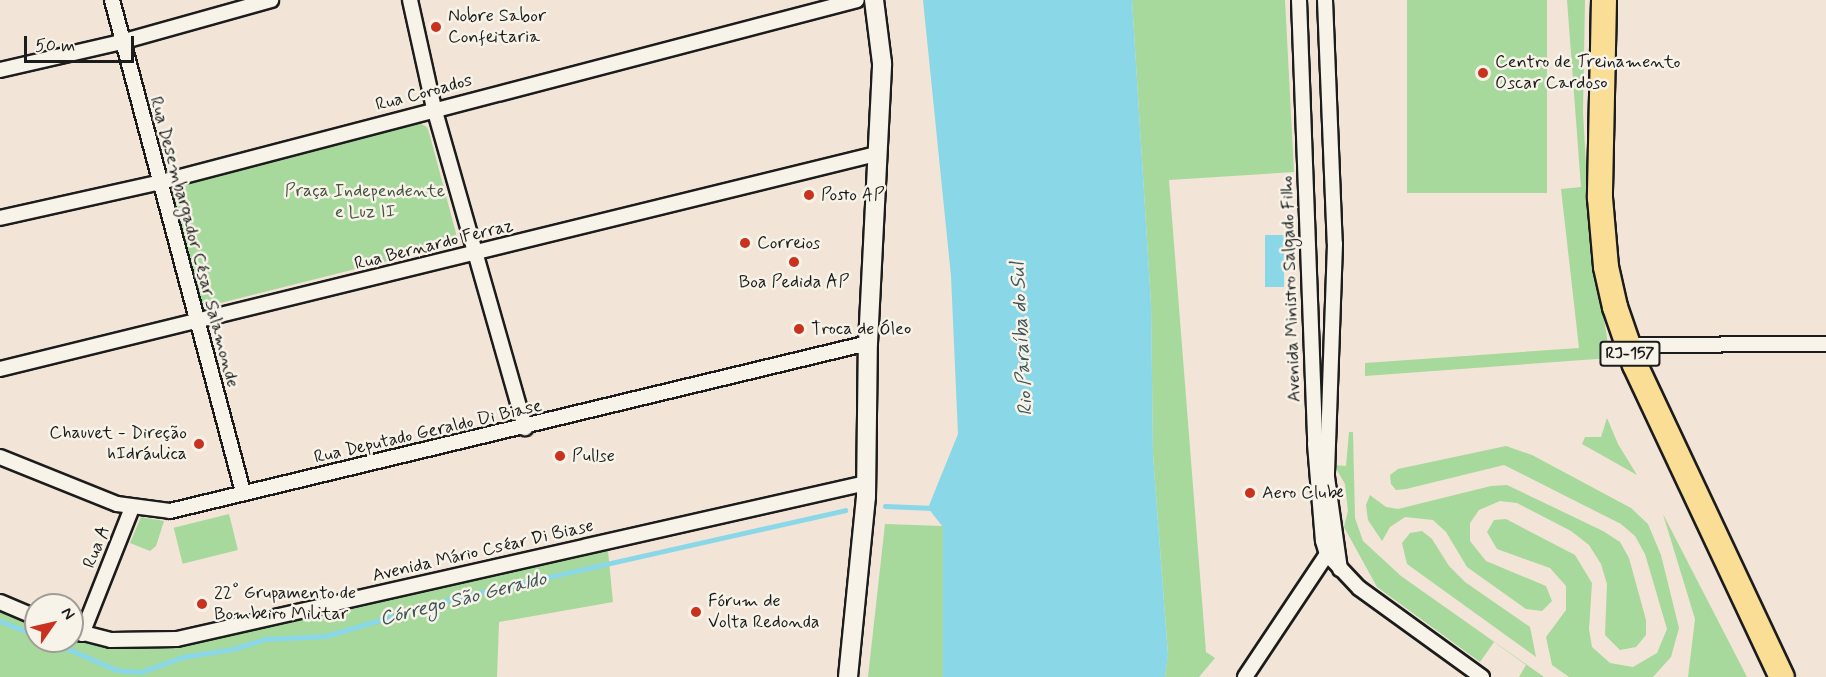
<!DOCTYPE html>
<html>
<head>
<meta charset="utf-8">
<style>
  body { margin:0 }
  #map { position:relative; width:1826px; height:677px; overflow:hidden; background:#f2e4d7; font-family:Mynerve,sans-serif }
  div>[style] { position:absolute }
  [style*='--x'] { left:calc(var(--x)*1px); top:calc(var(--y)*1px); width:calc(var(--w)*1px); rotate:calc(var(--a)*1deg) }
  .green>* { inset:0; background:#a6d99b; transform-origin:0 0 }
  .water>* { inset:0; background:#89d7e7; transform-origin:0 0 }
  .stream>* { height:4.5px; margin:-2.25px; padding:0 2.25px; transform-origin:2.25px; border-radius:2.25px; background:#89d7e7 }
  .roads { filter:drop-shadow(2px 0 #1c1c1c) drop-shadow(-2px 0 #1c1c1c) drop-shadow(0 2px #1c1c1c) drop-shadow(0 -2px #1c1c1c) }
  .minor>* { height:14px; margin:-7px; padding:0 7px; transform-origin:7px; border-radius:7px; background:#f7f3e8 }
  .tertiary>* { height:18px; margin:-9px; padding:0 9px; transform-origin:9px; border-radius:9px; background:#f7f3e8 }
  .trunk>* { height:24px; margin:-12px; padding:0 12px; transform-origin:12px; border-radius:12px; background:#fbde96 }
  .dots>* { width:16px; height:16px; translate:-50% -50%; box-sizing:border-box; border:3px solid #f7f3e8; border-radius:50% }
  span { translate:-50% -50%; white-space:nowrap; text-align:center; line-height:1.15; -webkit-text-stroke:5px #f7f3e8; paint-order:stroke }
  .shield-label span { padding:2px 4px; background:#f7f3e8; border:2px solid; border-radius:4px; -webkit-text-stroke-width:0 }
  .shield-label { font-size:16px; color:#1c1c1c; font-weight:700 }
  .poi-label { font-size:18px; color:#1c1c1c }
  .left { translate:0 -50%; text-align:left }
  .right { translate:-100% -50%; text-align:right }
  .street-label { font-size:18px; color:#1c1c1c }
  .park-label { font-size:18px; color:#455542 }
  .water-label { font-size:20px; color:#3d5459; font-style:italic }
  .north { position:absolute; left:24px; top:593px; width:60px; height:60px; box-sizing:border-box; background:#f7f3e8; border:2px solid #9f9d96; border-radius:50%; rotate:56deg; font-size:16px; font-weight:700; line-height:24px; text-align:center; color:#1c1c1c }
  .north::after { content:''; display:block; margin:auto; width:21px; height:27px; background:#c8321e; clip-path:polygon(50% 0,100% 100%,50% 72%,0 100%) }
  .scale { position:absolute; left:24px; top:36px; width:110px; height:27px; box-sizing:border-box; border:3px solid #1c1c1c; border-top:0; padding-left:8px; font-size:18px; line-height:21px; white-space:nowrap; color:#1c1c1c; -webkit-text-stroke:4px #f7f3e8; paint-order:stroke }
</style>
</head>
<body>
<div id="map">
  <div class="green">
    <div style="clip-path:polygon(1132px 0,1285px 0,1294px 172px,1169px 180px,1206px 652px,1215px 658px,1199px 677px,1165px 677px,1168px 654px,1153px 455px,1151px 304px)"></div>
    <div style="left:1407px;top:0;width:140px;height:193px"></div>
    <div style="clip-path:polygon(1567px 0,1585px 0,1583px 112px,1589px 220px,1610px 358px,1365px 376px,1365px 363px,1579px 348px,1561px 189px,1581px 187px)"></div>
    <div style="clip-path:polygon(419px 123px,427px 127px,430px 136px,457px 237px,455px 244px,204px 307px,196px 303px,166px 190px,173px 185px)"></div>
    <div style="clip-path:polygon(1607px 418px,1618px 444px,1637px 475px,1582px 444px,1585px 437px,1601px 437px)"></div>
    <div style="clip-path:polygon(1349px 432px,1353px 432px,1355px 518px,1363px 541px,1401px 576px,1544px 677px,1519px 677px,1526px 665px,1494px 642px,1480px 662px,1377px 587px,1344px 527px,1348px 511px,1345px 484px,1334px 465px,1346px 466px)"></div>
    <div style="clip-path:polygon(1506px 446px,1532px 455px,1631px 508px,1648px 524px,1661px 555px,1679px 628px,1671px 657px,1653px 677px,1569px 677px,1552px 665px,1546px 637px,1566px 610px,1566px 586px,1550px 568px,1497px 549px,1487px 532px,1494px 520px,1506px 519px,1575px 555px,1592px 583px,1589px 629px,1592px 647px,1610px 663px,1633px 667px,1657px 653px,1667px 629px,1645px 554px,1635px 536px,1621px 524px,1504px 465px,1406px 489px,1396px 490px,1391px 484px,1390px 475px,1398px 469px)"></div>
    <div style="clip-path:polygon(1507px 485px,1603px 531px,1620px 542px,1629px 558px,1646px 620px,1646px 635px,1636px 647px,1620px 650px,1605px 635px,1607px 584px,1601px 564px,1589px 545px,1571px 531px,1517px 503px,1500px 501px,1479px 510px,1470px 523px,1470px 541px,1486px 561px,1546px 586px,1552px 601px,1542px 611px,1526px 609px,1467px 567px,1446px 532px,1433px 520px,1405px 517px,1390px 527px,1382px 541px,1368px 520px,1366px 505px,1370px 495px,1386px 507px,1398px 509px,1491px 486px)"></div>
    <div style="left:229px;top:514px;width:37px;height:57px;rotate:76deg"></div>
    <div style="clip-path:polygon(1663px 514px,1747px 677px,1688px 677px,1695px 619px)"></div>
    <div style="clip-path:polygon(141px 517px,164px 521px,156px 546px,150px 551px,130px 543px)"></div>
    <div style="clip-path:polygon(885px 524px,943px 526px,943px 677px,868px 677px)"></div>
    <div style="clip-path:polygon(1422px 531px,1432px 539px,1449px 566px,1465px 582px,1530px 627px,1536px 657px,1407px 564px,1402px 543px,1410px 533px)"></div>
    <div style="clip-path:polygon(608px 551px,613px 602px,499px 622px,497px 677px,0 677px,0 609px,36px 623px,36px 641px,72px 641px,72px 637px,115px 648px,152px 649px)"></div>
  </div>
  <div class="water">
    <div style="clip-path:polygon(923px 0,1132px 0,1151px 304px,1153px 455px,1168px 655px,1165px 677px,943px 677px,943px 527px,928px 508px,958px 434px,951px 276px)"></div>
    <div style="left:1265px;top:235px;width:19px;height:52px"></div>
  </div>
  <div class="stream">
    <div style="--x:885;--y:506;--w:48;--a:2.4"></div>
    <div style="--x:0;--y:621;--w:39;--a:21"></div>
    <div style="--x:50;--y:641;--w:73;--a:23.4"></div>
    <div style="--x:117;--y:670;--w:24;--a:5"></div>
    <div style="--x:141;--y:672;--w:45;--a:-19.7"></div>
    <div style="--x:183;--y:657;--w:51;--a:-9.1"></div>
    <div style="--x:233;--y:649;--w:34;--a:-17"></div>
    <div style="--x:266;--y:639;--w:60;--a:-2.9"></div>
    <div style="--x:326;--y:636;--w:130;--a:-16.5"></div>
    <div style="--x:451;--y:599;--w:404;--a:-12.7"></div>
  </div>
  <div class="roads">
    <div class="minor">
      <div style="--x:112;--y:0;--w:509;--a:75.09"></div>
      <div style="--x:410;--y:0;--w:111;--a:77.5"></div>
      <div style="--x:434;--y:108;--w:333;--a:74.1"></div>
      <div style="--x:1299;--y:0;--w:444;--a:87.9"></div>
      <div style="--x:1315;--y:444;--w:97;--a:85.3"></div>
      <div style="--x:1323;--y:541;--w:14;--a:73"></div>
      <div style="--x:1327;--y:554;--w:47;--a:46.7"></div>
      <div style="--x:1359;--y:588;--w:152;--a:35.9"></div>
      <div style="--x:1325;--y:0;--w:244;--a:87.7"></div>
      <div style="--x:1335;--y:244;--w:233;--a:92"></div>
      <div style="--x:1327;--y:477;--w:93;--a:82"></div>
      <div style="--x:0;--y:70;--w:124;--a:-13"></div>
      <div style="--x:121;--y:42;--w:156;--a:-15.6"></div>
      <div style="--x:0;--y:218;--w:165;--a:-12.6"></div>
      <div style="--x:161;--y:182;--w:719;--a:-14.65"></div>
      <div style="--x:1627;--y:345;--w:199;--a:-0.3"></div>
      <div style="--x:0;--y:369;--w:902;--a:-13.79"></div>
      <div style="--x:0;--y:457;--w:126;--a:21.9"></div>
      <div style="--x:117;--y:504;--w:53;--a:7.5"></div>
      <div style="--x:170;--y:511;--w:718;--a:-13.53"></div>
      <div style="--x:0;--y:602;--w:39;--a:23"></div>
      <div style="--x:72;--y:630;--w:40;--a:14.4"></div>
      <div style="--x:111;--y:640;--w:66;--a:-0.9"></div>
      <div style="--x:177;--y:639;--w:706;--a:-12.76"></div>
      <div style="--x:82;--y:634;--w:136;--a:-68.4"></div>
      <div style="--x:1245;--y:677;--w:148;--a:-56.3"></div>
    </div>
    <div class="tertiary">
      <div style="--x:848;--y:677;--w:181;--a:-84.3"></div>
      <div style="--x:866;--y:497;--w:154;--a:-89.3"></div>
      <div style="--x:868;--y:343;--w:280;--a:-87.1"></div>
      <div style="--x:882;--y:63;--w:64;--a:-97.2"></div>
    </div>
    <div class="trunk">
      <div style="--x:1604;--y:0;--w:198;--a:91.2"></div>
      <div style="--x:1600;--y:198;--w:69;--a:85"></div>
      <div style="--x:1606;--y:267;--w:41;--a:77.3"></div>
      <div style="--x:1615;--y:307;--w:61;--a:71"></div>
      <div style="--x:1635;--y:365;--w:345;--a:64.8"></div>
    </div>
  </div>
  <div class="dots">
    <div style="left:436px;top:27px;background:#c8321e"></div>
    <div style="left:1483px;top:73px;background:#c8321e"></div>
    <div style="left:809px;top:195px;background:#c8321e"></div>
    <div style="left:745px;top:243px;background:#c8321e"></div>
    <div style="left:794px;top:262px;background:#c8321e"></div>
    <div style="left:799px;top:329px;background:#c8321e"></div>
    <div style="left:199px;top:444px;background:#c8321e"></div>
    <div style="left:560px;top:456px;background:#c8321e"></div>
    <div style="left:1250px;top:493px;background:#c8321e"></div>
    <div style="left:202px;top:604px;background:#c8321e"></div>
    <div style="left:696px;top:612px;background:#c8321e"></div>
  </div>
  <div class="shield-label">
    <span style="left:1630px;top:354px">RJ-157</span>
  </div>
  <div class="poi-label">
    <span class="left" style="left:448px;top:27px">Nobre Sabor<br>Confeitaria</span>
    <span class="left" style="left:1495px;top:73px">Centro de Treinamento<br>Oscar Cardoso</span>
    <span class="left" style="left:821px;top:195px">Posto AP</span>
    <span class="left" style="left:757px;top:243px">Correios</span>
    <span style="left:794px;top:282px">Boa Pedida AP</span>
    <span class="left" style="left:811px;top:329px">Troca de Óleo</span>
    <span class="right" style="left:187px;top:444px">Chauvet - Direção<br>hIdráulica</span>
    <span class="left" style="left:572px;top:456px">Pullse</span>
    <span class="left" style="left:1262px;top:493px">Aero Clube</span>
    <span class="left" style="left:214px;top:604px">22° Grupamento de<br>Bombeiro Militar</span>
    <span class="left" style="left:708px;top:612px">Fórum de<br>Volta Redonda</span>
  </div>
  <div class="street-label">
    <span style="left:424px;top:93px;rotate:-15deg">Rua Coroados</span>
    <span style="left:194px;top:242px;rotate:75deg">Rua Desembargador César Salamonde</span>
    <span style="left:434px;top:245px;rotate:-14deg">Rua Bernardo Ferraz</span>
    <span style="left:1291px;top:289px;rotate:-92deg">Avenida Ministro Salgado Filho</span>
    <span style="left:428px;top:432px;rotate:-13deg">Rua Deputado Geraldo Di Biase</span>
    <span style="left:97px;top:547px;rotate:-68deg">Rua A</span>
    <span style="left:483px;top:551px;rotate:-13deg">Avenida Mário Cséar Di Biase</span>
  </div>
  <div class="park-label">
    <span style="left:365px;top:202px">Praça Independente<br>e Luz II</span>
  </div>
  <div class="water-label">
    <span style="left:1022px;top:339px;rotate:-93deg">Rio Paraíba do Sul</span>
    <span style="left:463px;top:599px;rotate:-14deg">Córrego São Geraldo</span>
  </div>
  <div class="north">N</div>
  <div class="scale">50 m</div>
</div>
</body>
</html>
